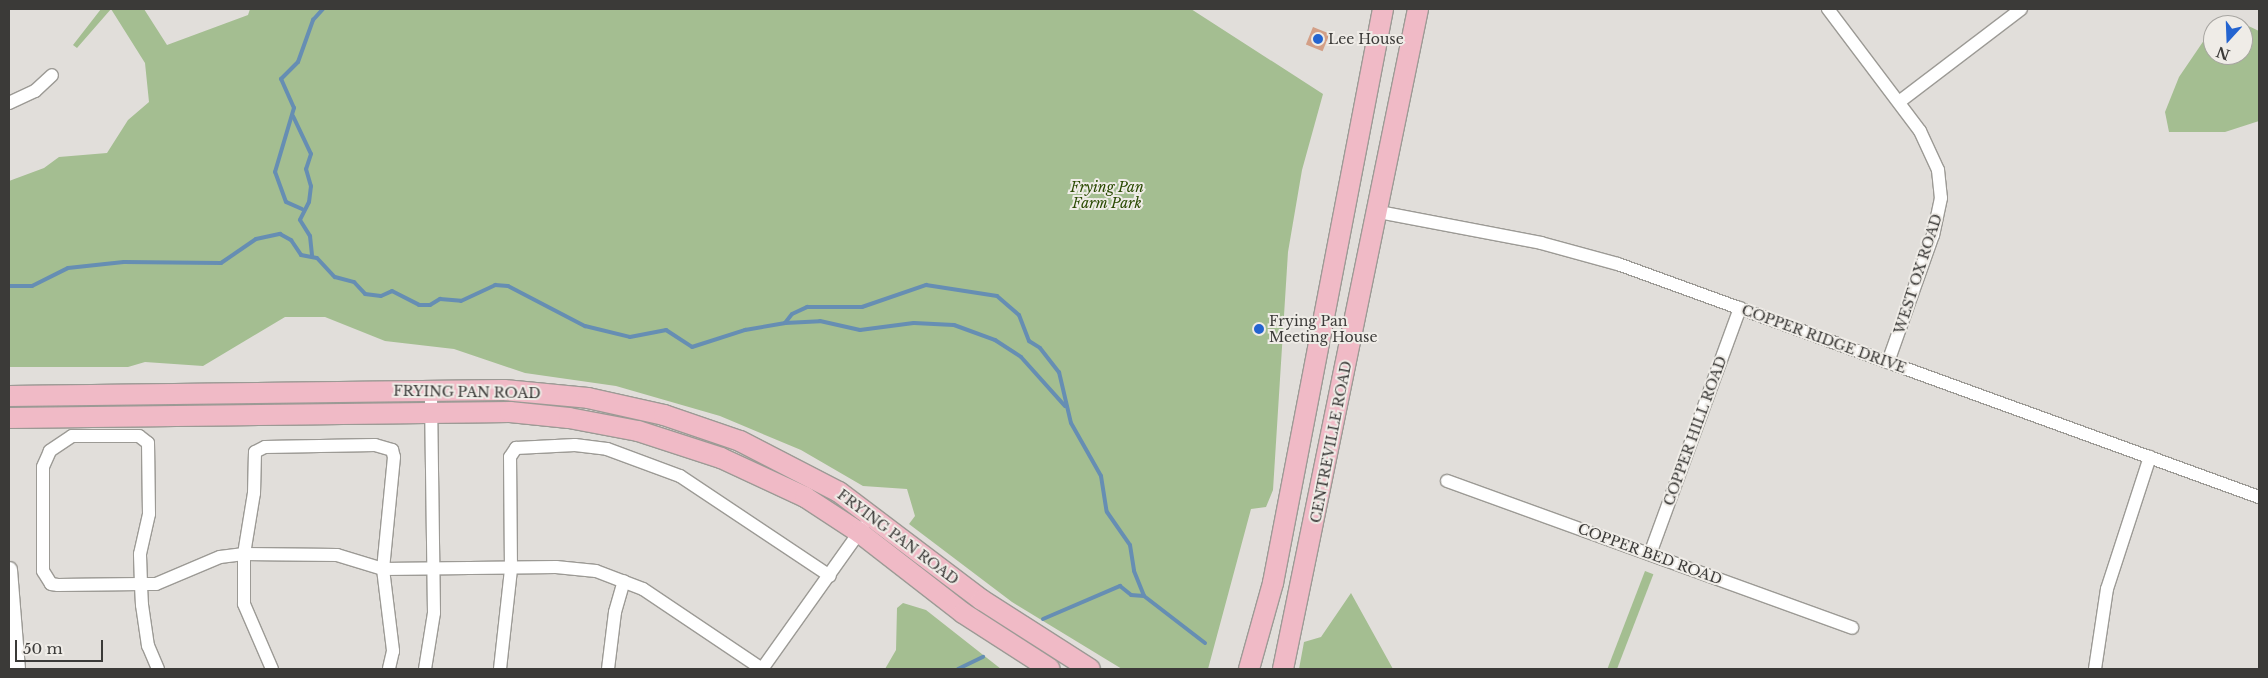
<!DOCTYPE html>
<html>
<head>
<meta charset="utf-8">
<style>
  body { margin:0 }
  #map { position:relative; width:2268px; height:678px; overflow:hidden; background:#e1deda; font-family:"Libre Baskerville",serif }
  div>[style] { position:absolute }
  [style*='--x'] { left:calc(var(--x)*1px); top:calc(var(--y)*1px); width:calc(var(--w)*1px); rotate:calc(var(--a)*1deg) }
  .green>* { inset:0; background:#a4be91; transform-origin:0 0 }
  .stream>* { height:4px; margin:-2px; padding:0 2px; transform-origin:2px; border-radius:2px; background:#668eb3 }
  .building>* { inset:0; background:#d39f86; transform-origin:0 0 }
  .roads { filter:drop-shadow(1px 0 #9c9a95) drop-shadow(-1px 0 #9c9a95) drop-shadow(0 1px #9c9a95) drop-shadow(0 -1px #9c9a95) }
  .minor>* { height:12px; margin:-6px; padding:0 6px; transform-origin:6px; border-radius:6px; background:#fff }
  .tertiary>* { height:16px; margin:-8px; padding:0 8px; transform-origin:8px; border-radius:8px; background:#fff }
  .primary>* { height:20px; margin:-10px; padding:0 10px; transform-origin:10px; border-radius:10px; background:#f0bac6 }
  .dots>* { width:14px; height:14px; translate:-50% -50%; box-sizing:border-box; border:2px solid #efece7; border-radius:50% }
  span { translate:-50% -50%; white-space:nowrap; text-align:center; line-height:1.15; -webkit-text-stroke:4px #efece7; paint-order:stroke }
  .poi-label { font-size:14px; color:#3b3a38 }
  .left { translate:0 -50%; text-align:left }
  .park-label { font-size:14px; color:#294901; font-style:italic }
  .street-label { font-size:14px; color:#3b3a38 }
  .frame { position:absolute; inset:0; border:10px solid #3b3a38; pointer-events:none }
  .north { position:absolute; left:2203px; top:15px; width:50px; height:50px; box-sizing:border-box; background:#efece7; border:1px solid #a7a5a1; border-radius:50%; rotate:200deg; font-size:14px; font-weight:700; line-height:20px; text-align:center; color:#3b3a38 }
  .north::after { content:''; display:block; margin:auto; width:18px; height:22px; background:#2464d0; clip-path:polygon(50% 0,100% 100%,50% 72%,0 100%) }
  .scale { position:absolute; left:15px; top:640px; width:88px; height:22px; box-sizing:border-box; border:2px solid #3b3a38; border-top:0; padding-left:6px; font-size:15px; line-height:18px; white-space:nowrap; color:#3b3a38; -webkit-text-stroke:4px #efece7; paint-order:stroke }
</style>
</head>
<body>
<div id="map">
  <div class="green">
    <div style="clip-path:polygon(101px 9px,144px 9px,167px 45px,248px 15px,250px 9px,1191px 9px,1323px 94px,1302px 170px,1288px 252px,1273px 490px,1266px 507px,1251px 509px,1208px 669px,1122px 669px,1012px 602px,909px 524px,915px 516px,907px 489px,863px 486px,801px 450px,720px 416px,616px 386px,525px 373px,454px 349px,385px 341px,325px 317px,285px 317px,203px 366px,145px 362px,128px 367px,9px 367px,9px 181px,44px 168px,59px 157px,107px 153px,128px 120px,149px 102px,145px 63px,111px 9px,77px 48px,73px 45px)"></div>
    <div style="clip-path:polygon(2217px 22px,2240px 22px,2259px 31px,2259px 121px,2225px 132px,2169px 132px,2165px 112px,2179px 77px,2213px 27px,2213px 55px,2243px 55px,2243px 25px,2215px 25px)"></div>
    <div style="left:1645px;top:571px;width:9px;height:104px;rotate:21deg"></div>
    <div style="clip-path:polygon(1351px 593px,1393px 669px,1299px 669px,1304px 642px,1321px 637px)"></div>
    <div style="clip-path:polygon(903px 603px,926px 610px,1001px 669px,885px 669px,896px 650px,897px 608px)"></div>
  </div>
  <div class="stream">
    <div style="--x:293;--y:116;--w:42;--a:64.7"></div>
    <div style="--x:311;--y:154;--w:16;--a:108"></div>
    <div style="--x:306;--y:169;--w:18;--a:74"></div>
    <div style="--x:311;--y:186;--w:16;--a:97"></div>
    <div style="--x:309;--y:202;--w:20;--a:117"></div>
    <div style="--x:300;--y:220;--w:19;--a:58"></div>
    <div style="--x:310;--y:236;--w:20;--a:84"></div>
    <div style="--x:302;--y:209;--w:17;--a:-156"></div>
    <div style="--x:286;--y:202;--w:32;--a:-110"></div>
    <div style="--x:275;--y:172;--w:67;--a:-73.5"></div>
    <div style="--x:294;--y:108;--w:32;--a:-114"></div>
    <div style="--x:281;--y:79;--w:24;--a:-45"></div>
    <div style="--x:298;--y:62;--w:45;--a:-70.3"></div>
    <div style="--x:313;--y:20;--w:15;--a:-48"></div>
    <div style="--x:9;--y:286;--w:23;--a:0"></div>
    <div style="--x:32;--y:286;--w:40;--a:-26.6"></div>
    <div style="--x:68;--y:268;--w:56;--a:-6.1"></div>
    <div style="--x:124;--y:262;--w:97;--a:0.6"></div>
    <div style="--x:221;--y:263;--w:42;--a:-34.4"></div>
    <div style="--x:256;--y:239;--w:25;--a:-12"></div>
    <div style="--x:280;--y:234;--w:13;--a:29"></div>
    <div style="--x:291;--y:240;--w:18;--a:56"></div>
    <div style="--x:301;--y:255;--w:16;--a:11"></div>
    <div style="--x:317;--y:258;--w:26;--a:47"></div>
    <div style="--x:335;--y:277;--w:20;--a:15"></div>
    <div style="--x:354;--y:282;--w:16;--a:47"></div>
    <div style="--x:365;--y:294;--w:16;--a:7"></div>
    <div style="--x:381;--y:296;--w:12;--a:-24"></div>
    <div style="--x:392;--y:291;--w:30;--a:27"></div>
    <div style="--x:419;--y:305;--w:11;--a:0"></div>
    <div style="--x:430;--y:305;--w:12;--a:-31"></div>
    <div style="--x:440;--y:299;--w:21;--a:5"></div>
    <div style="--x:461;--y:301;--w:38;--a:-25"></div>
    <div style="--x:495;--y:285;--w:13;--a:4"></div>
    <div style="--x:508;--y:286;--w:87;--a:27.5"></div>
    <div style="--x:585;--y:326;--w:46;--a:13.7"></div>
    <div style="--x:630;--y:337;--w:37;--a:-11"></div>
    <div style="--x:666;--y:330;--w:31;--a:33"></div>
    <div style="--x:692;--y:347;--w:56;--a:-17.8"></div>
    <div style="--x:745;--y:330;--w:41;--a:-9.9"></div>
    <div style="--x:785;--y:323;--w:11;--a:-52"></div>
    <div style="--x:792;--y:314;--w:17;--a:-25"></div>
    <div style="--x:807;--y:307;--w:55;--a:0"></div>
    <div style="--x:862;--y:307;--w:68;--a:-19"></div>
    <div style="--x:926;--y:285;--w:72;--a:8.8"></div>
    <div style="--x:997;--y:296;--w:29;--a:41"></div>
    <div style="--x:1019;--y:315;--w:28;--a:69"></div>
    <div style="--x:1029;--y:341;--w:13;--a:32"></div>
    <div style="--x:1040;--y:348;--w:31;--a:52"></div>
    <div style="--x:1059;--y:372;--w:52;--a:76.8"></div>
    <div style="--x:1071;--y:423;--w:61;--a:60.5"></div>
    <div style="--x:1101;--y:476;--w:36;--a:81"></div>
    <div style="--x:1107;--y:512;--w:40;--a:55.1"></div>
    <div style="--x:1130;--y:545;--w:26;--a:81"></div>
    <div style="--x:1134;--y:571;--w:27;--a:68"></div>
    <div style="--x:1144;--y:596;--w:77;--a:37.6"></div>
    <div style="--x:785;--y:323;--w:35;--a:-3"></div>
    <div style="--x:820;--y:321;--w:41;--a:12.7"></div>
    <div style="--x:860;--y:330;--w:54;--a:-7.4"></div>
    <div style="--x:914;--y:323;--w:40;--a:2.9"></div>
    <div style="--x:954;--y:325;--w:44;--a:20.1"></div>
    <div style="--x:995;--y:340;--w:31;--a:33"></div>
    <div style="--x:1021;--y:357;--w:66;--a:48.1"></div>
    <div style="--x:1043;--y:619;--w:84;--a:-23.2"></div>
    <div style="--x:1120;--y:586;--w:14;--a:39"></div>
    <div style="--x:1131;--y:595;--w:13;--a:4"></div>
    <div style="--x:958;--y:669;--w:28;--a:-26"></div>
  </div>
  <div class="building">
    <div style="left:1313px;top:27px;width:18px;height:19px;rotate:22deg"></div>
  </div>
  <div class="roads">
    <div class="minor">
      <div style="--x:1828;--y:9;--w:153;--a:53"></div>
      <div style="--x:1920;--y:131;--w:43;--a:65.2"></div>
      <div style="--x:1938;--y:170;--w:28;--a:84"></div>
      <div style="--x:1941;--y:198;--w:38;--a:102"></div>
      <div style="--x:1933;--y:235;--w:135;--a:109.5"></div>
      <div style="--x:1899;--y:102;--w:153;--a:-37.3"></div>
      <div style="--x:9;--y:103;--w:29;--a:-25"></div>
      <div style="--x:35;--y:91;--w:23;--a:-43"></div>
      <div style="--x:1379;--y:212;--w:165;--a:10.8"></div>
      <div style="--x:1541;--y:243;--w:80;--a:15.3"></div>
      <div style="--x:1618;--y:264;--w:682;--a:19.98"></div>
      <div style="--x:1447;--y:481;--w:431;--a:19.9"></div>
      <div style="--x:1650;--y:554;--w:262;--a:-69.9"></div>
      <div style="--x:158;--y:669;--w:25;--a:-113"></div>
      <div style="--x:148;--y:646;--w:41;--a:-98.3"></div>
      <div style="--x:142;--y:605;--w:21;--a:-93"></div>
      <div style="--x:141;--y:584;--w:30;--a:-92"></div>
      <div style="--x:140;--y:554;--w:41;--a:-77.3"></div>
      <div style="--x:149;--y:514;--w:71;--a:-90.8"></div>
      <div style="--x:148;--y:443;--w:11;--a:-142"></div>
      <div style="--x:139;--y:436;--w:67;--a:180"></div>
      <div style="--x:72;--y:436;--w:27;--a:146"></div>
      <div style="--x:50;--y:451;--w:17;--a:114"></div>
      <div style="--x:43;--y:467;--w:104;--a:90"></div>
      <div style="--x:43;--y:571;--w:15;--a:58"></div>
      <div style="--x:51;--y:584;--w:7;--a:8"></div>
      <div style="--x:58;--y:585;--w:83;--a:-0.7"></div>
      <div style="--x:141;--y:584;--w:15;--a:0"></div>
      <div style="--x:156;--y:584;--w:69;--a:-22.9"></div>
      <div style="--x:220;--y:557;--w:24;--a:-7"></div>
      <div style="--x:244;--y:554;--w:93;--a:0.6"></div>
      <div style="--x:337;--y:555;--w:48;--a:16.9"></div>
      <div style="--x:383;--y:569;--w:173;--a:-0.7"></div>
      <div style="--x:556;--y:567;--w:40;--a:5.7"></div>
      <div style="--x:596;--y:571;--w:50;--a:21"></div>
      <div style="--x:643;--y:589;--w:143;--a:33.9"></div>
      <div style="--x:272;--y:669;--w:71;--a:-113.3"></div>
      <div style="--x:244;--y:604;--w:50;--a:-90"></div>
      <div style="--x:244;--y:554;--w:62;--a:-80.7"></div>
      <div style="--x:254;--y:493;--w:41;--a:-88.6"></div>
      <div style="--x:255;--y:452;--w:11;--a:-27"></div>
      <div style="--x:265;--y:447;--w:110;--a:-1"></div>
      <div style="--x:375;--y:445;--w:18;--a:16"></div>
      <div style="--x:392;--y:450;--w:7;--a:74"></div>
      <div style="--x:394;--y:457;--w:113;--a:95.6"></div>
      <div style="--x:383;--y:569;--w:83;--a:83"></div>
      <div style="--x:393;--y:651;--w:18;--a:103"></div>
      <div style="--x:425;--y:669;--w:57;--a:-80.9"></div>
      <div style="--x:434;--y:613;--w:223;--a:-90.8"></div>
      <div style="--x:500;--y:669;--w:101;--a:-83.7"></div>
      <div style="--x:511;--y:569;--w:112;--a:-90.5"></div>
      <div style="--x:510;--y:457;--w:11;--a:-56"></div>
      <div style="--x:516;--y:448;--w:59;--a:-2.9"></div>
      <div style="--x:575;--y:445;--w:32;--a:7"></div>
      <div style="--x:607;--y:449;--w:78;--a:20.3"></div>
      <div style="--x:680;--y:476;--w:180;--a:33.7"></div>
      <div style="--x:608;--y:669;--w:57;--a:-83"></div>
      <div style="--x:615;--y:612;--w:32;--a:-74"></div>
      <div style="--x:762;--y:669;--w:174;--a:-54.6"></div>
      <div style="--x:2095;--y:669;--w:81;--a:-81.5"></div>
      <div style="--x:2107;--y:589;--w:139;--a:-72"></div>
    </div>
    <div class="tertiary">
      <div style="--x:9;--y:570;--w:99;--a:85.4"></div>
    </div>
    <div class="primary">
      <div style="--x:9;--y:396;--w:495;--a:-0.7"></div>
      <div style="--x:504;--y:390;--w:84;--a:5.4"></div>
      <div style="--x:588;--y:398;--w:78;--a:12.6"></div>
      <div style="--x:664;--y:415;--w:80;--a:18.9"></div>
      <div style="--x:740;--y:441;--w:111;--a:27.3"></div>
      <div style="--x:839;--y:492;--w:179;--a:37.1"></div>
      <div style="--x:982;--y:600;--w:128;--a:32.6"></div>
      <div style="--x:9;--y:418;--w:501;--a:-0.69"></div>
      <div style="--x:510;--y:412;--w:59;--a:5.8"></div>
      <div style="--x:569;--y:418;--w:70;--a:10.7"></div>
      <div style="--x:638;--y:431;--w:87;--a:18"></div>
      <div style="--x:721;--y:458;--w:93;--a:24.9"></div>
      <div style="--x:805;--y:497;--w:66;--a:33.2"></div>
      <div style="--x:860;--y:533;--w:130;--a:37.8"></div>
      <div style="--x:963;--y:613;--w:103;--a:32.8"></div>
      <div style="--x:1249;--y:669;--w:89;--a:-74.4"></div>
      <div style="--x:1273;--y:583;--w:584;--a:-79.15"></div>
      <div style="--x:1283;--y:669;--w:674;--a:-78.44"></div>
    </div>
  </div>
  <div class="dots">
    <div style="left:1318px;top:39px;background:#2464d0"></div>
    <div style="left:1259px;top:329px;background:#2464d0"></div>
  </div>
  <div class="poi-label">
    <span class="left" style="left:1328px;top:39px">Lee House</span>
    <span class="left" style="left:1269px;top:329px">Frying Pan<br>Meeting House</span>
  </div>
  <div class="park-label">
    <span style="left:1107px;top:195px">Frying Pan<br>Farm Park</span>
  </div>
  <div class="street-label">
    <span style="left:1918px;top:274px;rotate:-72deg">WEST OX ROAD</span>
    <span style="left:1824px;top:339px;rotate:20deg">COPPER RIDGE DRIVE</span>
    <span style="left:467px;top:392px;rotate:1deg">FRYING PAN ROAD</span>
    <span style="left:1695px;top:431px;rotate:-70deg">COPPER HILL ROAD</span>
    <span style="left:1331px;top:442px;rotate:-79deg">CENTREVILLE ROAD</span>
    <span style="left:898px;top:537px;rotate:37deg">FRYING PAN ROAD</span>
    <span style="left:1650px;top:554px;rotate:20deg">COPPER BED ROAD</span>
  </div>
  <div class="frame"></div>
  <div class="north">N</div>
  <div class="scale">50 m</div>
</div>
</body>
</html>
